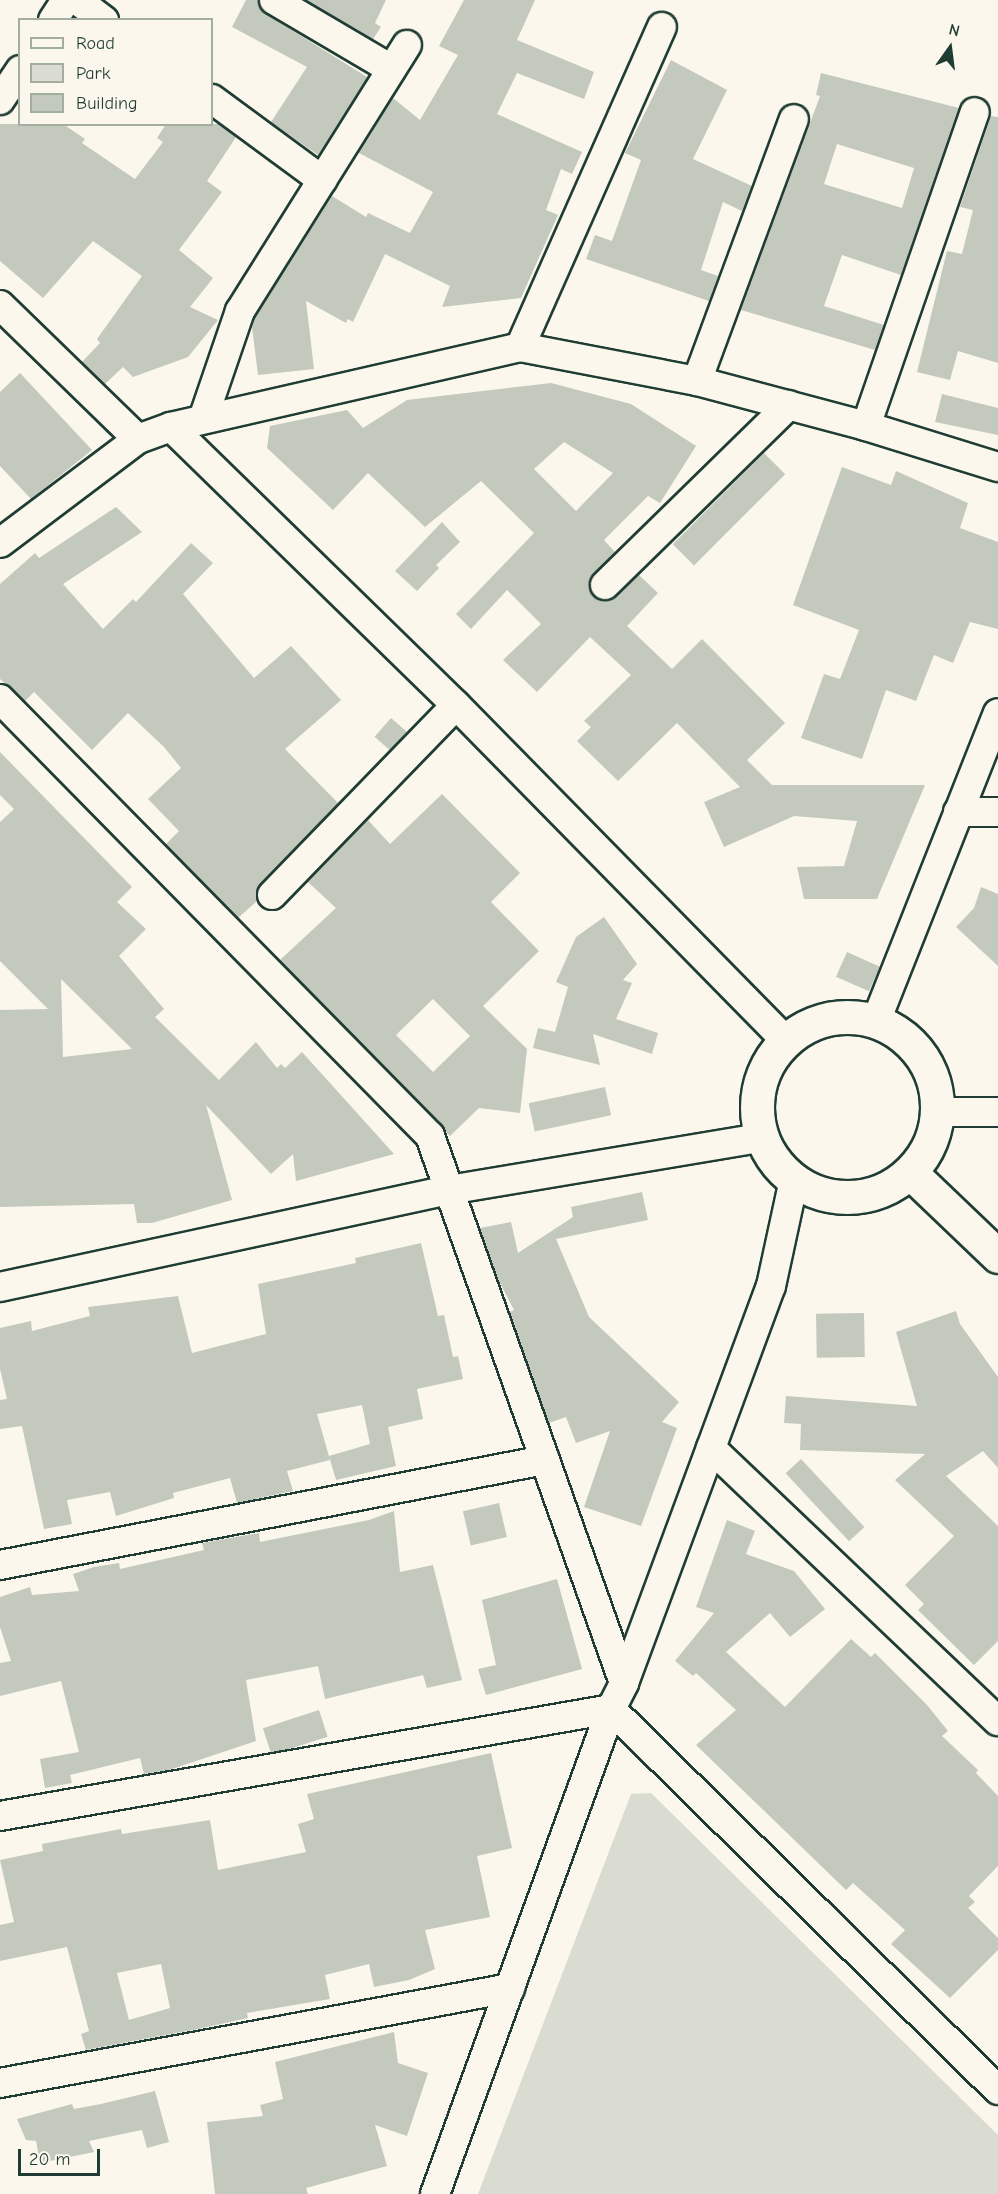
<!DOCTYPE html>
<html>
<head>
<meta charset="utf-8">
<style>
  body { margin:0 }
  #map { position:relative; width:998px; height:2194px; overflow:hidden; background:#fbf7ec; font-family:"Comic Neue",sans-serif }
  div>[style] { position:absolute }
  [style*='--x'] { left:calc(var(--x)*1px); top:calc(var(--y)*1px); width:calc(var(--w)*1px); rotate:calc(var(--a)*1deg) }
  .green>* { inset:0; background:#dbdcd1 }
  .building>* { inset:0; background:#c4c9be; transform-origin:0 0 }
  .roads { filter:drop-shadow(2px 0 #1f3d34) drop-shadow(-2px 0 #1f3d34) drop-shadow(0 2px #1f3d34) drop-shadow(0 -2px #1f3d34) }
  .street>* { height:28px; margin:-14px; padding:0 14px; transform-origin:14px; border-radius:14px; background:#fbf7ec }
  .secondary>* { height:33px; margin:-16.5px; padding:0 16.5px; transform-origin:16.5px; border-radius:16.5px; background:#fbf7ec }
  .secondary>.ring { margin:-16.5px; padding:0; box-sizing:content-box; background:none; border:33px solid #fbf7ec; border-radius:50% }
  span { translate:-50% -50%; white-space:nowrap; text-align:center; line-height:1.15; -webkit-text-stroke:4.5px #fbf7ec; paint-order:stroke }
  .legend { position:absolute; left:18px; top:18px; width:195px; height:108px; box-sizing:border-box; background:#fbf7ec; border:2px solid #a3ada2; margin:0; padding:8px 10px; list-style:none; font-size:18px; color:#1f3d34 }
  .legend li { display:flex; align-items:center; gap:12px; height:30px }
  .legend b { width:30px; border:2px solid #a3ada2 }
  .north { position:absolute; left:920px; top:18px; width:60px; height:60px; -webkit-text-stroke:4px #fbf7ec; paint-order:stroke; rotate:14deg; font-size:16px; font-weight:700; line-height:24px; text-align:center; color:#1f3d34 }
  .north::after { content:''; display:block; margin:auto; width:21px; height:27px; background:#1f3d34; clip-path:polygon(50% 0,100% 100%,50% 72%,0 100%) }
  .scale { position:absolute; left:18px; top:2149px; width:82px; height:27px; box-sizing:border-box; border:3px solid #1f3d34; border-top:0; padding-left:8px; font-size:18px; line-height:21px; white-space:nowrap; color:#1f3d34; -webkit-text-stroke:4px #fbf7ec; paint-order:stroke }
</style>
</head>
<body>
<div id="map">
  <div class="green">
    <div style="clip-path:polygon(651px 1793px,998px 2135px,998px 2194px,478px 2194px,631px 1794px)"></div>
  </div>
  <div class="building">
    <div style="clip-path:polygon(246px 0,258px 0,266px 14px,367px 77px,318px 155px,271px 122px,307px 67px,232px 27px)"></div>
    <div style="clip-path:polygon(306px 0,386px 0,375px 23px,381px 27px,373px 39px)"></div>
    <div style="clip-path:polygon(464px 0,535px 0,517px 40px,594px 72px,584px 99px,517px 73px,497px 114px,582px 152px,572px 174px,561px 169px,546px 210px,558px 215px,521px 298px,442px 307px,450px 286px,385px 254px,353px 322px,348px 319px,346px 323px,306px 301px,314px 369px,258px 375px,252px 327px,255px 318px,332px 196px,366px 217px,368px 213px,410px 233px,433px 192px,359px 153px,393px 98px,420px 120px,458px 55px,439px 46px)"></div>
    <div style="clip-path:polygon(671px 60px,727px 90px,693px 159px,752px 186px,742px 211px,723px 202px,701px 270px,718px 276px,709px 301px,586px 259px,595px 235px,612px 241px,641px 160px,625px 153px)"></div>
    <div style="clip-path:polygon(evenodd,821px 73px,959px 108px,901px 275px,842px 255px,824px 306px,884px 325px,875px 350px,741px 310px,820px 96px,816px 95px,821px 73px,837px 144px,914px 168px,902px 208px,824px 184px,837px 144px)"></div>
    <div style="clip-path:polygon(991px 116px,998px 117px,998px 363px,958px 351px,950px 380px,917px 372px,947px 251px,962px 254px,973px 210px,960px 207px)"></div>
    <div style="clip-path:polygon(0 124px,63px 124px,85px 139px,82px 143px,135px 179px,163px 142px,157px 138px,166px 124px,219px 124px,236px 137px,207px 181px,222px 192px,179px 250px,213px 278px,190px 307px,218px 320px,188px 357px,133px 377px,123px 367px,105px 384px,82px 362px,100px 343px,97px 339px,142px 276px,93px 241px,43px 298px,0 261px)"></div>
    <div style="clip-path:polygon(20px 373px,92px 450px,31px 499px,0 466px,0 392px)"></div>
    <div style="clip-path:polygon(evenodd,551px 383px,631px 404px,696px 446px,660px 503px,648px 496px,604px 540px,615px 552px,589px 580px,593px 596px,610px 601px,639px 575px,658px 593px,627px 626px,672px 669px,702px 639px,785px 723px,747px 760px,772px 785px,925px 785px,877px 899px,804px 899px,797px 867px,844px 866px,857px 821px,794px 816px,724px 847px,704px 802px,740px 787px,677px 723px,618px 781px,577px 741px,591px 727px,584px 721px,631px 675px,590px 637px,537px 692px,503px 660px,541px 624px,507px 590px,471px 629px,456px 614px,534px 533px,481px 481px,425px 527px,368px 473px,333px 510px,267px 448px,270px 426px,347px 410px,363px 428px,407px 400px,551px 383px,564px 442px,613px 473px,576px 511px,534px 469px,564px 442px)"></div>
    <div style="clip-path:polygon(942px 394px,998px 408px,998px 435px,935px 422px)"></div>
    <div style="left:764px;top:453px;width:30px;height:129px;rotate:45deg"></div>
    <div style="clip-path:polygon(842px 467px,891px 485px,896px 471px,968px 503px,960px 528px,998px 542px,998px 629px,970px 622px,953px 663px,934px 655px,916px 701px,886px 690px,862px 759px,801px 738px,824px 674px,840px 679px,859px 630px,793px 605px)"></div>
    <div style="clip-path:polygon(116px 507px,142px 532px,63px 584px,103px 629px,133px 599px,136px 602px,191px 543px,213px 563px,183px 594px,254px 678px,291px 646px,341px 700px,285px 749px,338px 803px,260px 884px,257px 901px,238px 918px,166px 844px,179px 831px,148px 799px,181px 768px,164px 747px,128px 713px,92px 750px,34px 692px,25px 701px,0 679px,0 584px,35px 553px,39px 558px)"></div>
    <div style="clip-path:polygon(442px 522px,460px 542px,436px 565px,439px 568px,417px 591px,395px 571px)"></div>
    <div style="left:391px;top:718px;width:21px;height:25px;rotate:41deg"></div>
    <div style="clip-path:polygon(evenodd,0 752px,132px 887px,117px 902px,146px 929px,119px 956px,164px 1009px,155px 1017px,219px 1080px,256px 1042px,277px 1068px,281px 1064px,285px 1068px,302px 1052px,394px 1154px,296px 1181px,293px 1154px,271px 1174px,206px 1105px,232px 1200px,152px 1223px,137px 1223px,134px 1204px,0 1207px,0 1010px,48px 1009px,0 961px,0 822px,14px 809px,0 795px,0 752px,61px 979px,132px 1049px,63px 1057px,61px 979px)"></div>
    <div style="clip-path:polygon(evenodd,442px 794px,520px 873px,491px 902px,539px 951px,483px 1006px,527px 1049px,520px 1113px,479px 1108px,450px 1136px,280px 960px,336px 908px,308px 882px,368px 820px,390px 844px,442px 794px,433px 999px,470px 1036px,433px 1072px,396px 1035px,433px 999px)"></div>
    <div style="clip-path:polygon(981px 887px,998px 894px,998px 966px,956px 927px,974px 908px)"></div>
    <div style="clip-path:polygon(604px 917px,637px 964px,623px 980px,632px 983px,616px 1019px,658px 1033px,652px 1054px,593px 1034px,600px 1065px,533px 1048px,538px 1028px,555px 1032px,568px 987px,556px 982px,576px 937px)"></div>
    <div style="left:847px;top:952px;width:36px;height:27px;rotate:24deg"></div>
    <div style="left:605px;top:1087px;width:29px;height:78px;rotate:78deg"></div>
    <div style="clip-path:polygon(642px 1192px,648px 1220px,556px 1239px,589px 1317px,679px 1402px,662px 1422px,677px 1428px,641px 1526px,584px 1507px,610px 1431px,576px 1443px,566px 1417px,549px 1423px,510px 1312px,514px 1310px,499px 1281px,480px 1228px,511px 1222px,518px 1253px,573px 1217px,571px 1207px)"></div>
    <div style="clip-path:polygon(421px 1243px,438px 1316px,444px 1315px,453px 1357px,458px 1356px,463px 1379px,417px 1389px,423px 1419px,388px 1427px,396px 1466px,336px 1480px,329px 1456px,370px 1444px,362px 1405px,317px 1414px,330px 1460px,287px 1471px,293px 1491px,237px 1503px,230px 1478px,173px 1493px,174px 1498px,116px 1516px,110px 1492px,67px 1500px,72px 1524px,44px 1529px,22px 1426px,0 1429px,0 1400px,7px 1399px,0 1369px,0 1328px,31px 1321px,32px 1331px,90px 1316px,88px 1307px,178px 1296px,192px 1353px,266px 1334px,258px 1284px,356px 1263px,355px 1258px)"></div>
    <div style="clip-path:polygon(956px 1311px,960px 1324px,998px 1377px,998px 1468px,983px 1451px,946px 1476px,998px 1526px,998px 1641px,974px 1665px,918px 1610px,924px 1604px,905px 1585px,954px 1536px,895px 1480px,925px 1454px,800px 1450px,801px 1424px,784px 1423px,786px 1396px,917px 1406px,896px 1332px)"></div>
    <div style="left:864px;top:1313px;width:44px;height:48px;rotate:89deg"></div>
    <div style="left:801px;top:1459px;width:93px;height:21px;rotate:47deg"></div>
    <div style="left:499px;top:1503px;width:35px;height:37px;rotate:77deg"></div>
    <div style="clip-path:polygon(394px 1511px,400px 1572px,433px 1565px,462px 1680px,427px 1688px,423px 1675px,325px 1699px,318px 1666px,246px 1680px,256px 1741px,169px 1770px,144px 1774px,140px 1758px,70px 1775px,72px 1783px,45px 1788px,40px 1759px,79px 1752px,61px 1681px,0 1696px,0 1663px,11px 1661px,0 1627px,0 1597px,30px 1587px,32px 1595px,79px 1591px,73px 1574px,94px 1567px,119px 1563px,120px 1569px,204px 1550px,202px 1543px,259px 1533px,260px 1542px,369px 1520px)"></div>
    <div style="clip-path:polygon(727px 1520px,755px 1531px,746px 1554px,794px 1571px,825px 1609px,790px 1637px,770px 1613px,726px 1652px,785px 1707px,851px 1639px,871px 1657px,875px 1653px,927px 1705px,948px 1731px,942px 1736px,978px 1770px,976px 1773px,998px 1796px,998px 1866px,969px 1896px,975px 1902px,968px 1908px,998px 1938px,998px 1950px,950px 1998px,891px 1944px,905px 1930px,853px 1883px,846px 1890px,696px 1745px,736px 1710px,696px 1673px,693px 1676px,675px 1661px,714px 1613px,696px 1607px)"></div>
    <div style="clip-path:polygon(557px 1579px,582px 1669px,486px 1695px,478px 1669px,496px 1665px,482px 1600px)"></div>
    <div style="left:319px;top:1710px;width:28px;height:59px;rotate:72deg"></div>
    <div style="clip-path:polygon(evenodd,491px 1753px,512px 1848px,477px 1856px,490px 1917px,425px 1930px,435px 1969px,409px 1980px,374px 1987px,369px 1964px,325px 1975px,330px 1999px,247px 2013px,248px 2018px,198px 2029px,86px 2050px,81px 2034px,89px 2031px,67px 1947px,0 1961px,0 1925px,14px 1922px,0 1860px,43px 1851px,42px 1844px,121px 1829px,122px 1834px,210px 1820px,218px 1870px,306px 1852px,298px 1824px,314px 1819px,307px 1794px,491px 1753px,161px 1964px,170px 2008px,129px 2020px,117px 1973px,161px 1964px)"></div>
    <div style="clip-path:polygon(394px 2032px,398px 2063px,428px 2073px,407px 2136px,375px 2125px,387px 2166px,306px 2188px,308px 2194px,215px 2194px,207px 2122px,263px 2116px,260px 2105px,283px 2099px,275px 2062px)"></div>
    <div style="clip-path:polygon(155px 2091px,169px 2142px,147px 2148px,142px 2130px,89px 2141px,94px 2152px,40px 2163px,36px 2141px,26px 2140px,17px 2119px,72px 2104px,74px 2109px,101px 2104px)"></div>
  </div>
  <div class="roads">
    <div class="street">
      <div style="--x:77;--y:0;--w:34;--a:37"></div>
      <div style="--x:274;--y:0;--w:136;--a:30.5"></div>
      <div style="--x:53;--y:20;--w:24;--a:-57"></div>
      <div style="--x:212;--y:99;--w:137;--a:36.4"></div>
      <div style="--x:0;--y:100;--w:36;--a:-56"></div>
      <div style="--x:0;--y:305;--w:192;--a:44.2"></div>
      <div style="--x:520;--y:347;--w:350;--a:-66.1"></div>
      <div style="--x:697;--y:381;--w:279;--a:-69.7"></div>
      <div style="--x:203;--y:419;--w:114;--a:-71.1"></div>
      <div style="--x:240;--y:311;--w:314;--a:-57.9"></div>
      <div style="--x:866;--y:426;--w:332;--a:-70.9"></div>
      <div style="--x:171;--y:427;--w:398;--a:44.3"></div>
      <div style="--x:456;--y:705;--w:470;--a:45.5"></div>
      <div style="--x:0;--y:543;--w:173;--a:-37"></div>
      <div style="--x:138;--y:439;--w:35;--a:-20"></div>
      <div style="--x:171;--y:427;--w:358;--a:-12.9"></div>
      <div style="--x:520;--y:347;--w:180;--a:10.9"></div>
      <div style="--x:697;--y:381;--w:175;--a:14.9"></div>
      <div style="--x:866;--y:426;--w:138;--a:17.3"></div>
      <div style="--x:605;--y:585;--w:257;--a:-44.4"></div>
      <div style="--x:0;--y:699;--w:613;--a:45.46"></div>
      <div style="--x:430;--y:1136;--w:580;--a:70.47"></div>
      <div style="--x:958;--y:812;--w:40;--a:0"></div>
      <div style="--x:272;--y:895;--w:264;--a:-45.9"></div>
      <div style="--x:876;--y:1021;--w:331;--a:-68.4"></div>
      <div style="--x:939;--y:1112;--w:59;--a:0"></div>
      <div style="--x:0;--y:1287;--w:459;--a:-12.2"></div>
      <div style="--x:449;--y:1190;--w:316;--a:-9.5"></div>
      <div style="--x:711;--y:1448;--w:396;--a:43.6"></div>
      <div style="--x:0;--y:1565;--w:555;--a:-10.91"></div>
      <div style="--x:0;--y:1816;--w:620;--a:-9.93"></div>
      <div style="--x:611;--y:1709;--w:543;--a:44.55"></div>
      <div style="--x:0;--y:2083;--w:519;--a:-10.55"></div>
      <div style="--x:435;--y:2194;--w:516;--a:-70.05"></div>
      <div style="--x:611;--y:1709;--w:29;--a:-63"></div>
      <div style="--x:624;--y:1683;--w:423;--a:-69.7"></div>
      <div style="--x:771;--y:1286;--w:108;--a:-77.8"></div>
    </div>
    <div class="secondary">
      <div class="ring" style="left:757px;top:1017px;width:147px;height:147px"></div>
      <div style="--x:911;--y:1173;--w:120;--a:43.7"></div>
    </div>
  </div>
  <ul class="legend">
  <li><b style="height:8px;background:#fbf7ec"></b>Road</li>
  <li><b style="height:16px;background:#dbdcd1"></b>Park</li>
  <li><b style="height:16px;background:#c4c9be"></b>Building</li>
  </ul>
  <div class="north">N</div>
  <div class="scale">20 m</div>
</div>
</body>
</html>
